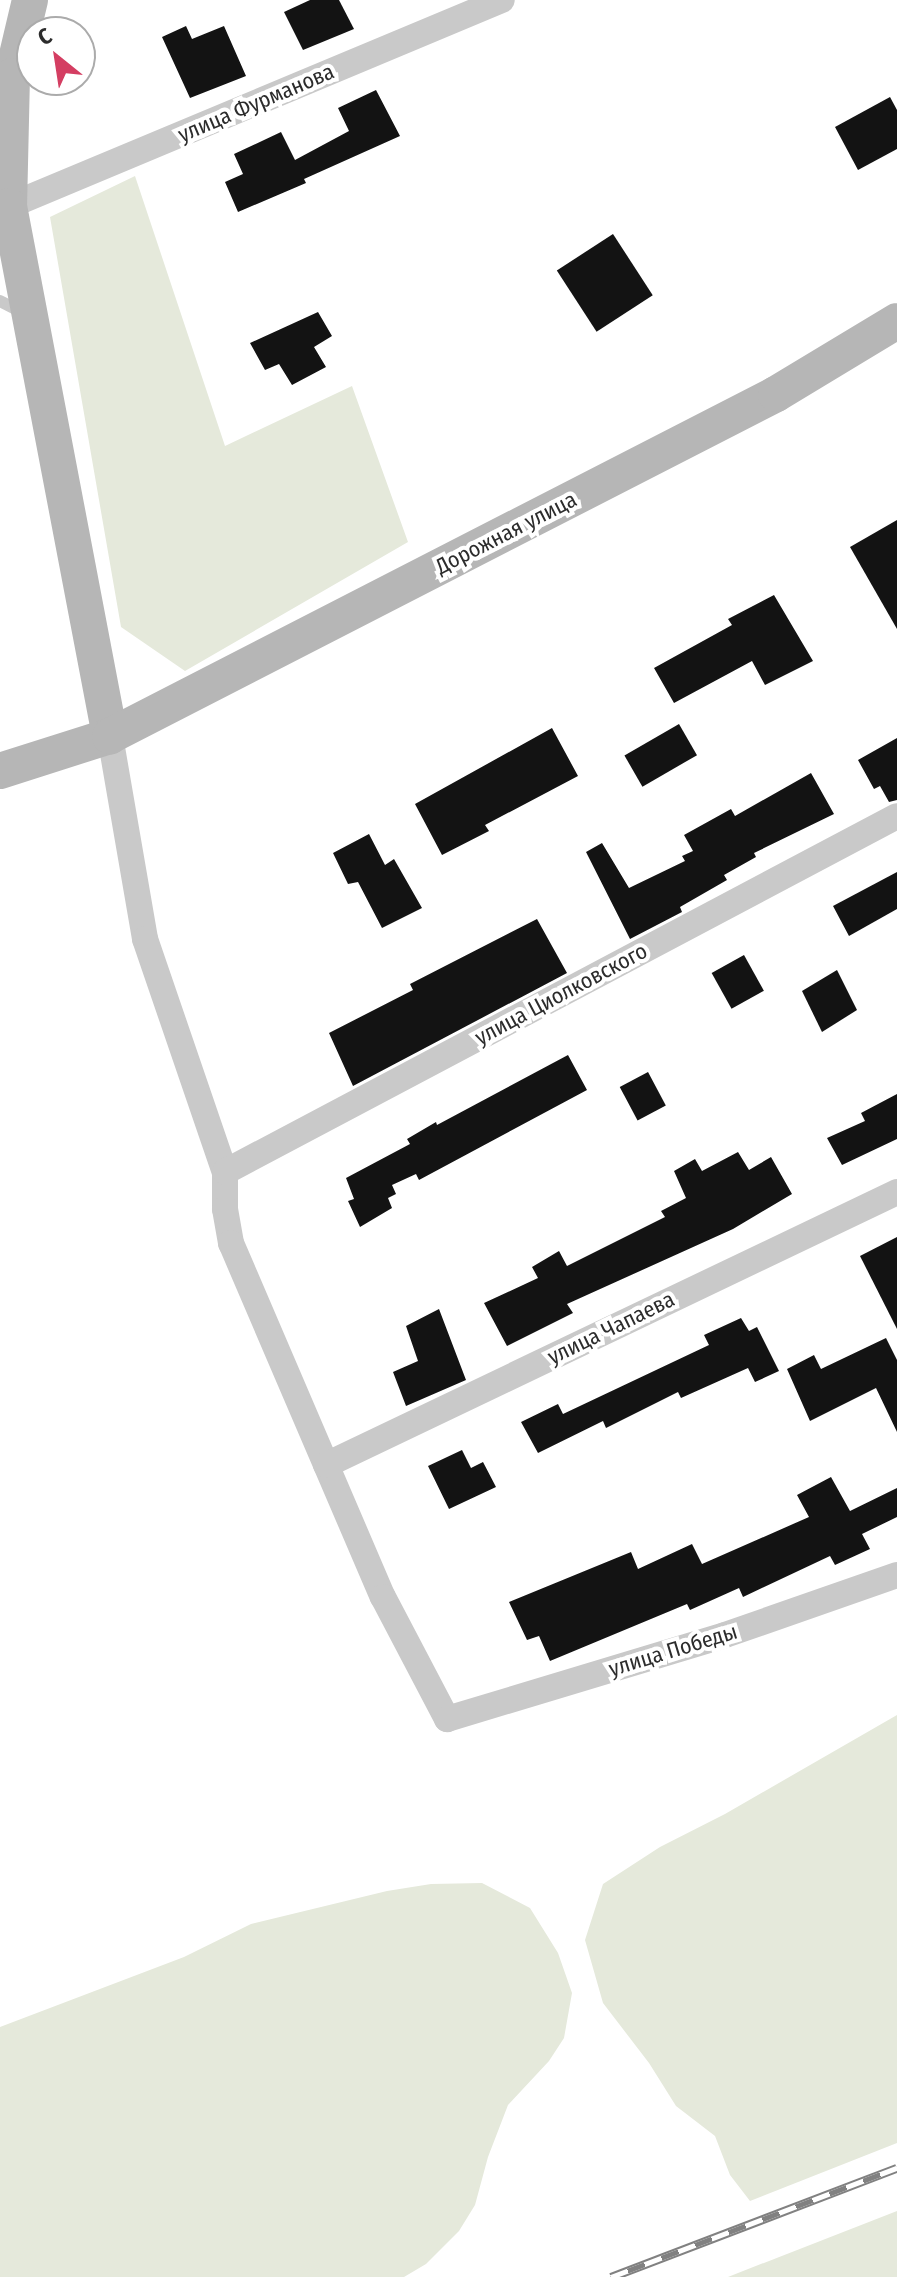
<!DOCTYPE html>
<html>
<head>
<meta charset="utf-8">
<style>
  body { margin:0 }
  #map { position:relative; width:897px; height:2277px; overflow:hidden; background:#fff; font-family:"Fira Sans Condensed",sans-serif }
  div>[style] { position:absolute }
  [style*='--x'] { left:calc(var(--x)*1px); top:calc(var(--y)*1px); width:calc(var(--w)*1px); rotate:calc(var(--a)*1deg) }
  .green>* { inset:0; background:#e5e9db }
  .building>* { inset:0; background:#131313; transform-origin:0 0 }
  .lane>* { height:12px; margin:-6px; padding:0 6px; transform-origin:6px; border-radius:6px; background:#c9c9c9 }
  .street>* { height:26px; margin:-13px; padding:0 13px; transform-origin:13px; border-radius:13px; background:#c9c9c9 }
  .secondary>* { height:36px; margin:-18px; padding:0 18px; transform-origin:18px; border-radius:18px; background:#b6b6b6 }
  .rail>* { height:9px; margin-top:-4.5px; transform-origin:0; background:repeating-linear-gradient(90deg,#fff 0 18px,#818181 0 36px); box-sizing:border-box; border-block:2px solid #818181 }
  span { translate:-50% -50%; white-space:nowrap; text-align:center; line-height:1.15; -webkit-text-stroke:8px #fff; paint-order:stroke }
  .street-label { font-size:22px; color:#2c2c2c }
  .north { position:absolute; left:16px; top:16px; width:80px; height:80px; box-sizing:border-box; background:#fff; border:2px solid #ababab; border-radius:50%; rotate:330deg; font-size:22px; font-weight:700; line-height:32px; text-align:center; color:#2c2c2c }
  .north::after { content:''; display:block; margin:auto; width:28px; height:36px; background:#d43e62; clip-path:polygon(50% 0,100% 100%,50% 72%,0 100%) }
</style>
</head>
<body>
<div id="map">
  <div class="green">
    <div style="clip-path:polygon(135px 176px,225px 446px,352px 386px,408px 542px,185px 671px,121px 627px,50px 217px)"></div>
    <div style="clip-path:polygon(897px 1715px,897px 2143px,750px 2201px,730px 2175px,715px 2136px,676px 2106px,649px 2063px,603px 2003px,585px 1940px,603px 1884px,660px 1847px,725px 1814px)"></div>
    <div style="clip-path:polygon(482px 1883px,530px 1908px,558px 1953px,572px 1993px,564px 2038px,549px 2061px,508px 2105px,488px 2157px,475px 2205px,459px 2231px,426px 2264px,404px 2277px,0 2277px,0 2027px,184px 1957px,251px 1924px,387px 1891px,431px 1884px)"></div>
    <div style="clip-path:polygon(897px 2211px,897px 2277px,728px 2277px,738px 2273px)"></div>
  </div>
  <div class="building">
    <div style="clip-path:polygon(310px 0,339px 0,354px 29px,303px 50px,284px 12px)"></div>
    <div style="clip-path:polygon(186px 26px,192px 39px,224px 26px,246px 76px,190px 98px,162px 37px)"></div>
    <div style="clip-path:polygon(376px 90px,400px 136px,304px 179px,306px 183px,238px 212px,225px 182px,243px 174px,234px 154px,281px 132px,295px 160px,349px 131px,338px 108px)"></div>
    <div style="clip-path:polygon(890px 97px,897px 110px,897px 149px,858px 170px,835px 127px)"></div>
    <div style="left:613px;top:234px;width:73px;height:67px;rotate:57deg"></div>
    <div style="clip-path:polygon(318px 312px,332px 336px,314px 347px,326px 367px,292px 385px,279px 364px,265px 370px,250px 343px)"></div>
    <div style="clip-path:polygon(897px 520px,897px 629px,850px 547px)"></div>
    <div style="clip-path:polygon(774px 595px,813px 661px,765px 685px,752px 661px,674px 703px,654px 668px,732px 625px,728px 619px)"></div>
    <div style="left:679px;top:724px;width:36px;height:63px;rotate:60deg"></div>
    <div style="clip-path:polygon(552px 728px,578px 776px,485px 825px,489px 831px,442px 855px,415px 804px)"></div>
    <div style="clip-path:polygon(897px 738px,897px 800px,889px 802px,880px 786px,874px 789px,858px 760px)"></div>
    <div style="clip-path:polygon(811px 773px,834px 814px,754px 853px,756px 857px,724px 875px,727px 880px,680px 907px,682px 912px,630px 939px,586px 852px,602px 843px,629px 888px,685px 861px,682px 856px,693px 851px,684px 835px,731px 809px,735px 816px)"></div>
    <div style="clip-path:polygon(369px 834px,385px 865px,394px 859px,422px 908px,382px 928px,358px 882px,348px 884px,333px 853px)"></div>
    <div style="clip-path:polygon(897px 872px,897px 909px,849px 936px,833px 906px)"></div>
    <div style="clip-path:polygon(537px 919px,567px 973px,353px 1086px,329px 1033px,413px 990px,410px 984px)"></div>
    <div style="left:744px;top:955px;width:41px;height:37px;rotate:61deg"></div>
    <div style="clip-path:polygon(837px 970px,857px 1010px,822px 1032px,802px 991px)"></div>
    <div style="clip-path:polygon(568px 1055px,587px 1090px,419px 1180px,416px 1174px,392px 1185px,396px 1194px,388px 1198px,392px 1208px,360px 1227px,348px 1201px,354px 1199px,346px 1178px,410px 1144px,407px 1139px,436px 1122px,437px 1125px)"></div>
    <div style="left:648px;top:1072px;width:38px;height:32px;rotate:62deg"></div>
    <div style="clip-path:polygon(897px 1094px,897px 1139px,842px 1165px,827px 1138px,865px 1121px,861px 1113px)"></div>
    <div style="clip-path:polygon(738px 1152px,749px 1170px,771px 1157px,792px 1194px,733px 1229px,567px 1304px,573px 1313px,507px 1346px,484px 1303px,538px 1278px,532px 1267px,559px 1251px,567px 1266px,665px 1217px,661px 1211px,686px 1198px,674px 1171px,695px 1159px,702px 1171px)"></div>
    <div style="clip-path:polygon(897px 1237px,897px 1329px,860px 1256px)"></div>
    <div style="clip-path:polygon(439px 1309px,466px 1380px,406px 1406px,393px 1372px,418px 1361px,406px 1326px)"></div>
    <div style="clip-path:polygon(741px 1318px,749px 1331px,757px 1327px,779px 1371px,755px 1382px,748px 1368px,681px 1398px,678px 1392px,606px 1428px,603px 1421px,538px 1453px,521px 1422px,558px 1404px,563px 1414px,709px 1345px,704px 1335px)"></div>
    <div style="clip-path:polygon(886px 1338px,897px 1360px,897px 1432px,876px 1388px,810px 1421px,787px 1369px,814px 1355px,821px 1369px)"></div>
    <div style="clip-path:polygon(462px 1450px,471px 1468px,483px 1462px,496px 1487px,449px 1509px,428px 1466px)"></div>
    <div style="clip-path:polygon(831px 1477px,850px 1511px,897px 1488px,897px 1517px,862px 1534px,870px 1549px,835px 1565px,830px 1556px,743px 1597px,739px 1588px,690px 1610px,687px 1604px,550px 1661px,539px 1636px,527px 1640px,509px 1602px,631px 1552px,638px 1569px,692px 1544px,702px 1564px,809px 1517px,797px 1495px)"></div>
  </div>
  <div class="lane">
    <div style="--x:0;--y:301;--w:25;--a:27"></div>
  </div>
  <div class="street">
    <div style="--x:9;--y:206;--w:534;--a:-22.68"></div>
    <div style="--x:110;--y:736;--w:206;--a:80.2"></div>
    <div style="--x:145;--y:939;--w:246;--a:71.1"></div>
    <div style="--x:225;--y:1172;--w:37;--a:90"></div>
    <div style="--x:225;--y:1209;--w:35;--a:80"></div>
    <div style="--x:231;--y:1243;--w:385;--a:66.8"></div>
    <div style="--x:383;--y:1597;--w:138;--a:62.3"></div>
    <div style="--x:447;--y:1719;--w:290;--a:-16.8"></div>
    <div style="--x:725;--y:1635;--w:182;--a:-19.2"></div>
    <div style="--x:225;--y:1172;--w:760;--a:-27.91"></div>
    <div style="--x:326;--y:1465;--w:633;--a:-25.55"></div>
  </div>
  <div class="secondary">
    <div style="--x:30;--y:0;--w:78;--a:103.3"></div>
    <div style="--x:12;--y:76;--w:130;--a:91.3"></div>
    <div style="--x:9;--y:206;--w:540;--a:79.21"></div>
    <div style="--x:0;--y:771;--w:115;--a:-17.7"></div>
    <div style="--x:110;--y:736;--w:749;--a:-27.18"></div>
    <div style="--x:776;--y:394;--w:141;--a:-31.1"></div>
  </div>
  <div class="rail">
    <div style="--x:611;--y:2277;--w:306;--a:-20.9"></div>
  </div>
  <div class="street-label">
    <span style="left:256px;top:103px;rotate:-23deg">улица Фурманова</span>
    <span style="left:506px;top:533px;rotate:-27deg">Дорожная улица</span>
    <span style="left:561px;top:994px;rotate:-28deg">улица Циолковского</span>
    <span style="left:611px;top:1328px;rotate:-26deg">улица Чапаева</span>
    <span style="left:673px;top:1650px;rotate:-17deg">улица Победы</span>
  </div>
  <div class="north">С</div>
</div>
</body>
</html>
